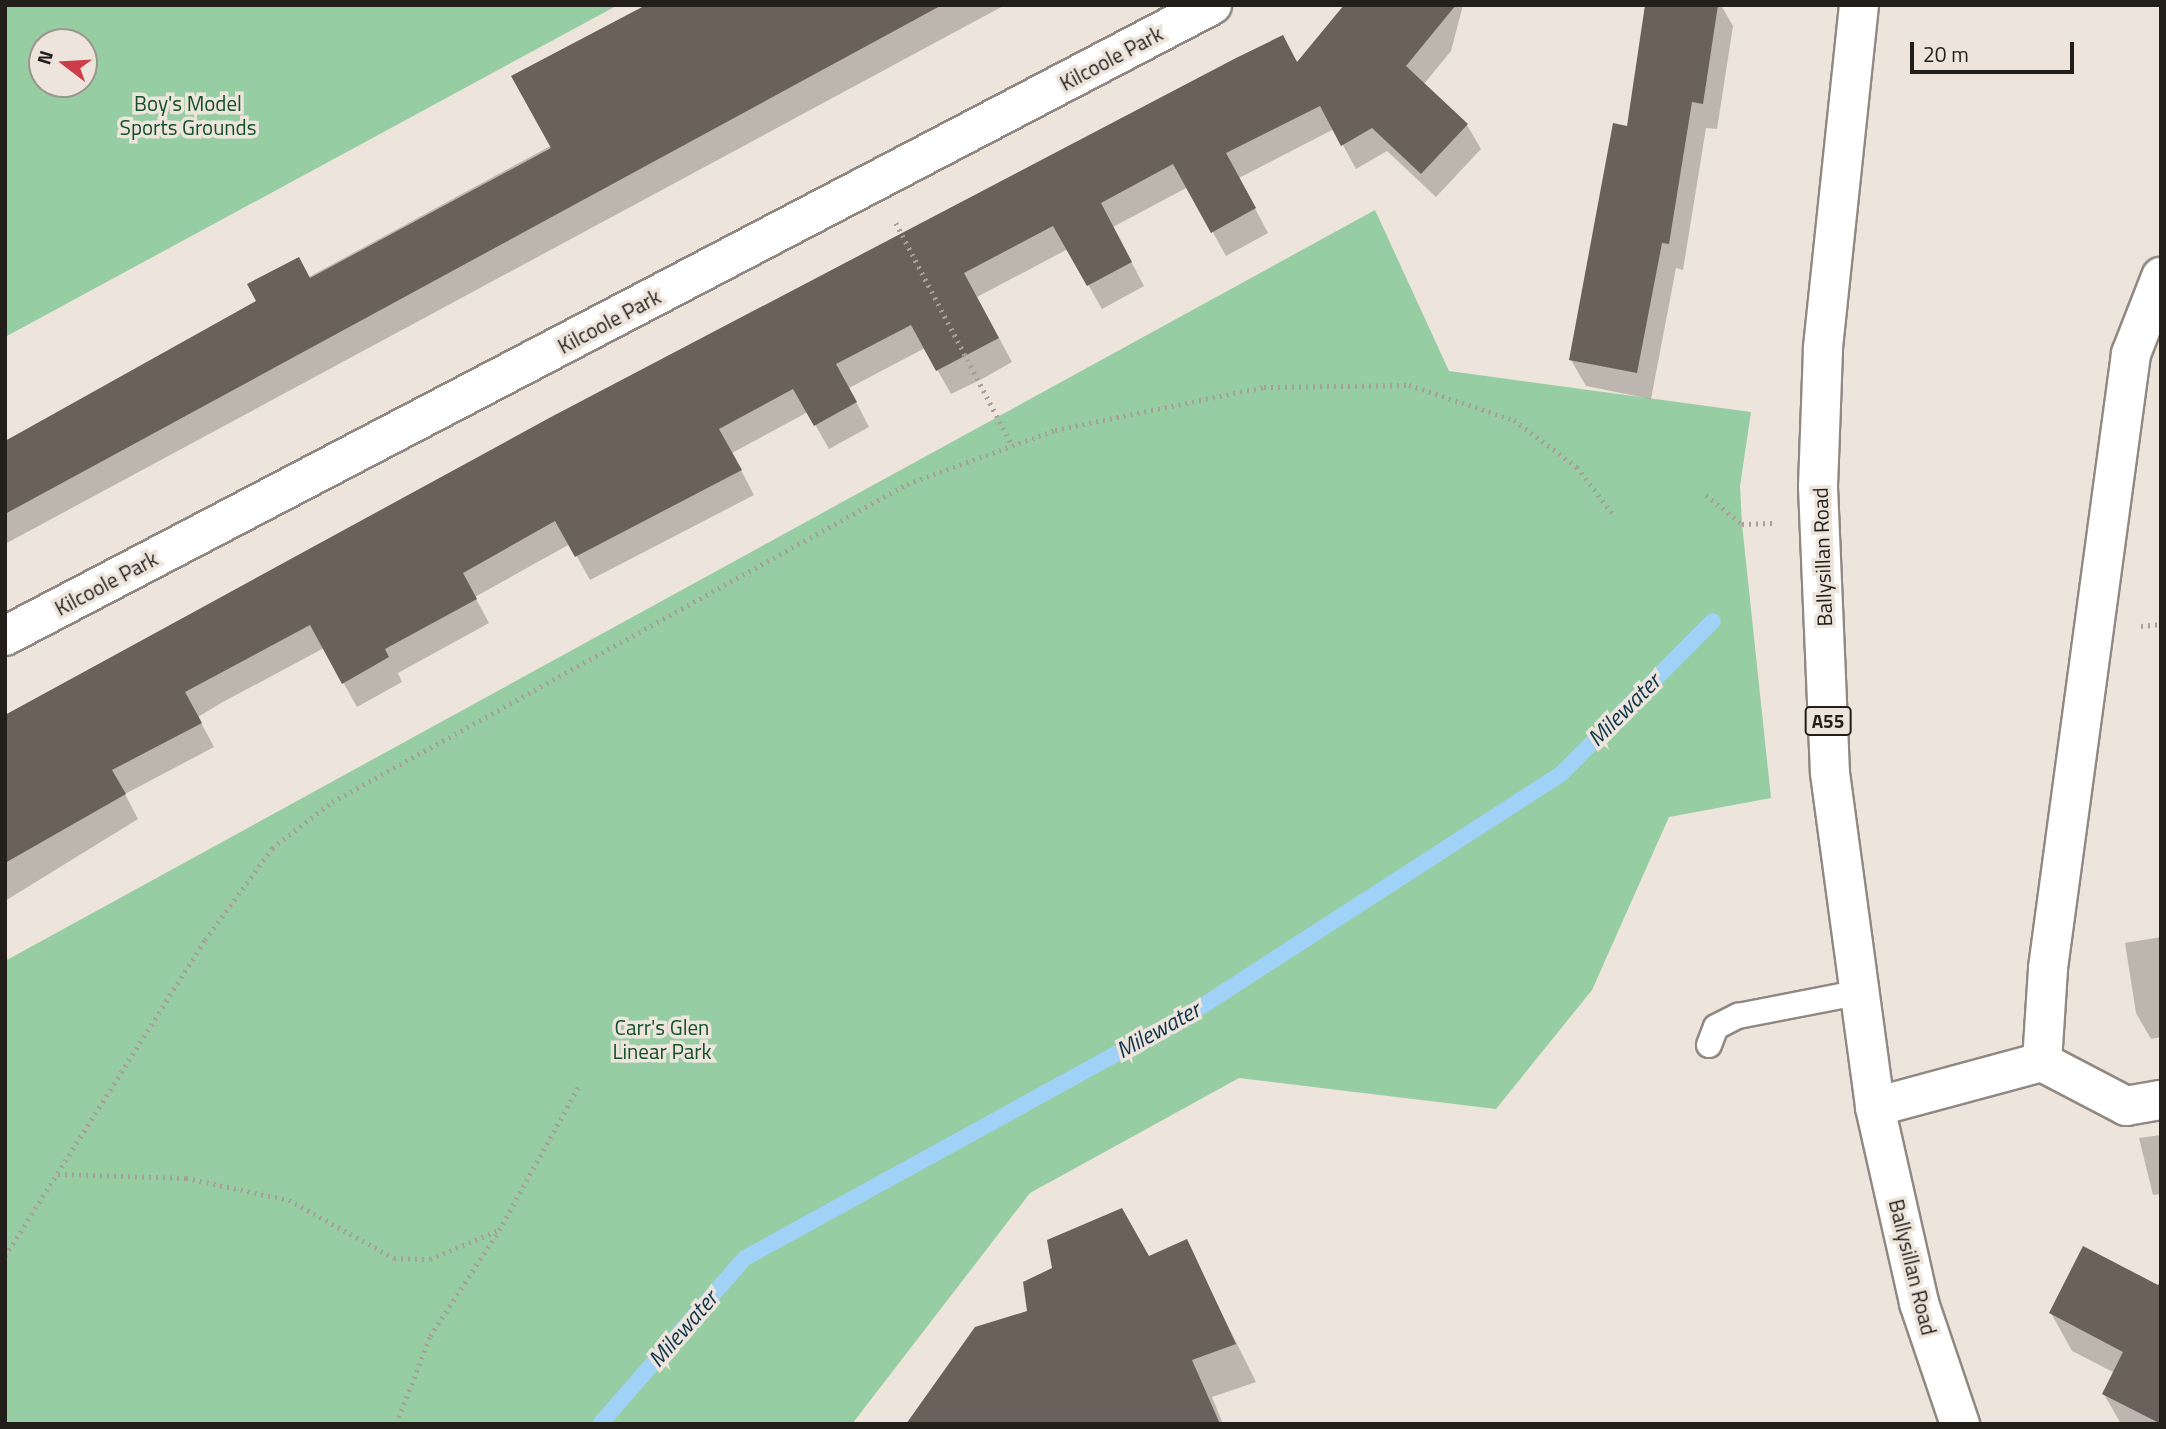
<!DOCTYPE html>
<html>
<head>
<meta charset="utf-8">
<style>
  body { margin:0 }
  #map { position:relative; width:2166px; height:1429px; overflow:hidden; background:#ede4db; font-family:"Titillium Web",sans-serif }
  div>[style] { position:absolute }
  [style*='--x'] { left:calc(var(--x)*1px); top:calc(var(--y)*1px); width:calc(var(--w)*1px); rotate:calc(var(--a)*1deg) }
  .green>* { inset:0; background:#96cda3 }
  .shadow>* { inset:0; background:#0003 }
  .stream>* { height:16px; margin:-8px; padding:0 8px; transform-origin:8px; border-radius:8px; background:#a0d2f8 }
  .building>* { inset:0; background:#6a625a }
  .path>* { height:4.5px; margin-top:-2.25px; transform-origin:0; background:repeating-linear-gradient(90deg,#a7a099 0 2px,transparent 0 7px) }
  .roads { filter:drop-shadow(2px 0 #918981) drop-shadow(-2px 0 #918981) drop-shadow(0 2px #918981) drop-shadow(0 -2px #918981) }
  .service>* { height:24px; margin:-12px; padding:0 12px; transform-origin:12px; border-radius:12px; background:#fff }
  .minor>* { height:38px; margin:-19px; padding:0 19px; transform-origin:19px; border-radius:19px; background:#fff }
  .trunk>* { height:38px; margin:-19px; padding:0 19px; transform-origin:19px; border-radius:19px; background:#fff }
  span { translate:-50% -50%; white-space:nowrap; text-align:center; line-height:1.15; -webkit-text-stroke:7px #ede4db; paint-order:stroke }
  .shield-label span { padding:2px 5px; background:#ede4db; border:2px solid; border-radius:5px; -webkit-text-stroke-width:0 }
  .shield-label { font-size:19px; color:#221f1b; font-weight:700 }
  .street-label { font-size:21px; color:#221f1b }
  .park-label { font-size:21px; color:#115129 }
  .water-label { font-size:23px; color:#0f354e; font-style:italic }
  .frame { position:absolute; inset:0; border:7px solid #221f1b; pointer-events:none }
  .north { position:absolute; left:28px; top:28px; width:70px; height:70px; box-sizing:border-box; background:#ede4db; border:2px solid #9c958e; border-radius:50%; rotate:287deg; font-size:19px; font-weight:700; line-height:28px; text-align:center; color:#221f1b }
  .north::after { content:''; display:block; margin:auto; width:24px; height:32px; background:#cd3d47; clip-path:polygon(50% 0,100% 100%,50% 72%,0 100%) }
  .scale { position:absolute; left:1910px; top:42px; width:164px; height:32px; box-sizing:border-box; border:4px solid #221f1b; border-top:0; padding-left:9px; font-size:21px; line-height:24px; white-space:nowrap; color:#221f1b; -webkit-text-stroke:5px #ede4db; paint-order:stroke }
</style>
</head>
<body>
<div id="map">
  <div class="green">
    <div style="clip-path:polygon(evenodd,5px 5px,618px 5px,5px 337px,5px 5px,42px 42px,84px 42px,84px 84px,42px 84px,42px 42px)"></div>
    <div style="clip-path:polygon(1375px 210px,1449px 371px,1751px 412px,1740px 486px,1742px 524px,1771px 798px,1669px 817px,1592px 990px,1496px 1109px,1239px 1078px,1030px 1193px,852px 1424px,5px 1424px,5px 961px)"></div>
  </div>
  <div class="shadow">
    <div style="clip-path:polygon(810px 5px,1005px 5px,5px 544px,5px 442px)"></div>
    <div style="clip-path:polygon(1346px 5px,1463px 5px,1451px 51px,1423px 85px,1467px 125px,1481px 149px,1436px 197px,1387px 151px,1356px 169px,1334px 129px,1239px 178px,1268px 233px,1226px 256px,1188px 187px,1113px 227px,1144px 286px,1102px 309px,1068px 249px,977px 297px,1012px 362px,982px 379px,951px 394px,925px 348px,849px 388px,869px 427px,829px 449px,808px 412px,732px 453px,754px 495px,590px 580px,570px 544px,475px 597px,489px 623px,398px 673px,402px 682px,357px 707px,324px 648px,221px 703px,198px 717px,214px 747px,125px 794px,138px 819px,5px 901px,5px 715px,551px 419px,1283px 37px,1298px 64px)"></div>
    <div style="clip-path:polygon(1647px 5px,1721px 5px,1733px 26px,1717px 129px,1706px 128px,1683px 270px,1676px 268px,1651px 399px,1586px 386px,1571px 360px,1629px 128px)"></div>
    <div style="clip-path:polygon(2161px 937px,2161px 1037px,2151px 1039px,2136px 1013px,2125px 943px)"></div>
    <div style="clip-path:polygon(2161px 1135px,2161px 1194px,2153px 1195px,2139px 1138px)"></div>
    <div style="clip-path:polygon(1186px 1242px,1256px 1382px,1212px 1397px,1223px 1424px,908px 1424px,1029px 1312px)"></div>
    <div style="clip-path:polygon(2083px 1248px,2161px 1424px,2121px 1424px,2104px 1394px,2115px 1373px,2072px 1351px,2051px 1313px)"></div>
  </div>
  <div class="stream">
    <div style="--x:600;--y:1424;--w:220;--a:-48.9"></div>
    <div style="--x:745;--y:1258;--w:515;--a:-28.81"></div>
    <div style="--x:1196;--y:1010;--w:436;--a:-32.9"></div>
    <div style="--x:1562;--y:773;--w:214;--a:-45.2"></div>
  </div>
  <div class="building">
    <div style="clip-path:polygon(646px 5px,942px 5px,5px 514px,5px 441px,256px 301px,247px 284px,299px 257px,310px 278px,551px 148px,511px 76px)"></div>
    <div style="clip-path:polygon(1344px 5px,1456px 5px,1406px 66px,1468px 124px,1421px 174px,1372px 128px,1341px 146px,1320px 106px,1226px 153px,1256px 208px,1211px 233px,1173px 164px,1101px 203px,1132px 262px,1087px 286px,1053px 226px,964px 273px,999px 338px,936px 371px,911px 325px,836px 364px,857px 402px,814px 426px,793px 389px,719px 429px,742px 470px,575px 557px,555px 521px,463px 573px,477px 599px,385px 649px,389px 657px,342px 684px,310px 625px,185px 692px,202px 723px,112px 770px,126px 794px,5px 863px,5px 715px,551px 417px,1236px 58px,1283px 35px,1297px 62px)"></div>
    <div style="clip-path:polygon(1645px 5px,1718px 5px,1703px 104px,1692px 102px,1669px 244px,1662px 243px,1637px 373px,1569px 360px,1613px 123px,1627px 126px)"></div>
    <div style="clip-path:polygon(1122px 1208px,1149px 1256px,1187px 1239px,1236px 1344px,1192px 1360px,1220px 1424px,906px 1424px,975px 1327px,1027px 1311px,1023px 1282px,1052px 1268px,1047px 1240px)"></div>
    <div style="clip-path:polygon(2083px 1246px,2158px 1285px,2161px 1280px,2161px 1424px,2102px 1394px,2123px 1352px,2049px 1313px)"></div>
  </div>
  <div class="path">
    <div style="--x:896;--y:223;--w:250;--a:62.4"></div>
    <div style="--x:1706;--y:495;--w:46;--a:38.9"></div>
    <div style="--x:1742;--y:524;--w:30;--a:-2"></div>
    <div style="--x:2141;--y:626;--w:20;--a:-6"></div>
    <div style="--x:58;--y:1174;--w:128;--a:1.8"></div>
    <div style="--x:186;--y:1178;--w:105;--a:12.1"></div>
    <div style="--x:289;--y:1200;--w:120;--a:28.9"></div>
    <div style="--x:394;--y:1258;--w:36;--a:2"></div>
    <div style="--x:430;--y:1259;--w:75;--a:-22.8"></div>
    <div style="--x:5;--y:1256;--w:374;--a:-57.7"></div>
    <div style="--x:205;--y:940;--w:114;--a:-53.9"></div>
    <div style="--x:272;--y:848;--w:76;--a:-37.5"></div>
    <div style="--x:332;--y:802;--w:657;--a:-28.94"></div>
    <div style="--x:907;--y:484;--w:158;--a:-20"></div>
    <div style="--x:1055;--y:430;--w:213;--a:-11.6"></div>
    <div style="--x:1264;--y:387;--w:145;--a:-0.8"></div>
    <div style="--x:1409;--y:385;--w:111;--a:18.4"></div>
    <div style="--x:1514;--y:420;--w:79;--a:36.7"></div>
    <div style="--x:1577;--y:467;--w:58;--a:52.7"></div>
    <div style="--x:396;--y:1424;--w:94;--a:-68.9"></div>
    <div style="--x:430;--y:1336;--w:126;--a:-56.9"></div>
    <div style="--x:499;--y:1230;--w:167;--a:-61"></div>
  </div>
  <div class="roads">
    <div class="service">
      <div style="--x:1709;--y:1045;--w:19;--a:-69"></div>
      <div style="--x:1716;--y:1027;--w:25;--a:-27"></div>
      <div style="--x:1738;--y:1016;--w:120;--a:-11"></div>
    </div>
    <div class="minor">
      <div style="--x:5;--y:636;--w:1362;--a:-27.6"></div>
      <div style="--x:2042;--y:1062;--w:94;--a:-86.3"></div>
      <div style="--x:2048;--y:968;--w:620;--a:-82.3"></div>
      <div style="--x:2131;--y:354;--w:83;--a:-68.7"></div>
      <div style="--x:2042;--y:1062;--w:95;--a:27.6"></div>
      <div style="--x:2126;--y:1106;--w:36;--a:-10"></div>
      <div style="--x:1875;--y:1107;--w:173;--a:-15.1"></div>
    </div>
    <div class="trunk">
      <div style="--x:1859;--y:5;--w:347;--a:96"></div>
      <div style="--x:1823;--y:350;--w:137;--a:92.1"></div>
      <div style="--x:1818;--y:487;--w:286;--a:87.6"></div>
      <div style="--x:1830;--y:773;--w:337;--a:82.3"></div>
      <div style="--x:1875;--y:1107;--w:201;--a:77.3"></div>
      <div style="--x:1919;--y:1303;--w:128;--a:71.3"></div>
    </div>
  </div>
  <div class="shield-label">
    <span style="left:1828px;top:721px">A55</span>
  </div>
  <div class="street-label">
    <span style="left:1111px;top:58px;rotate:-28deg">Kilcoole Park</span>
    <span style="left:609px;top:321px;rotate:-28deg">Kilcoole Park</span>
    <span style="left:1822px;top:557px;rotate:-92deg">Ballysillan Road</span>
    <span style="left:106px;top:583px;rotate:-28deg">Kilcoole Park</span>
    <span style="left:1913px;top:1267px;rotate:76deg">Ballysillan Road</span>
  </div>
  <div class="park-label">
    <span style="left:188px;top:115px">Boy's Model<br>Sports Grounds</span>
    <span style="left:662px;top:1039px">Carr's Glen<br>Linear Park</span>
  </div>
  <div class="water-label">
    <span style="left:1624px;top:710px;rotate:-45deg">Milewater</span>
    <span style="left:1158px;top:1030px;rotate:-29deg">Milewater</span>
    <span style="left:683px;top:1329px;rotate:-49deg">Milewater</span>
  </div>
  <div class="frame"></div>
  <div class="north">N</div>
  <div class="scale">20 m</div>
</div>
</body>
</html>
